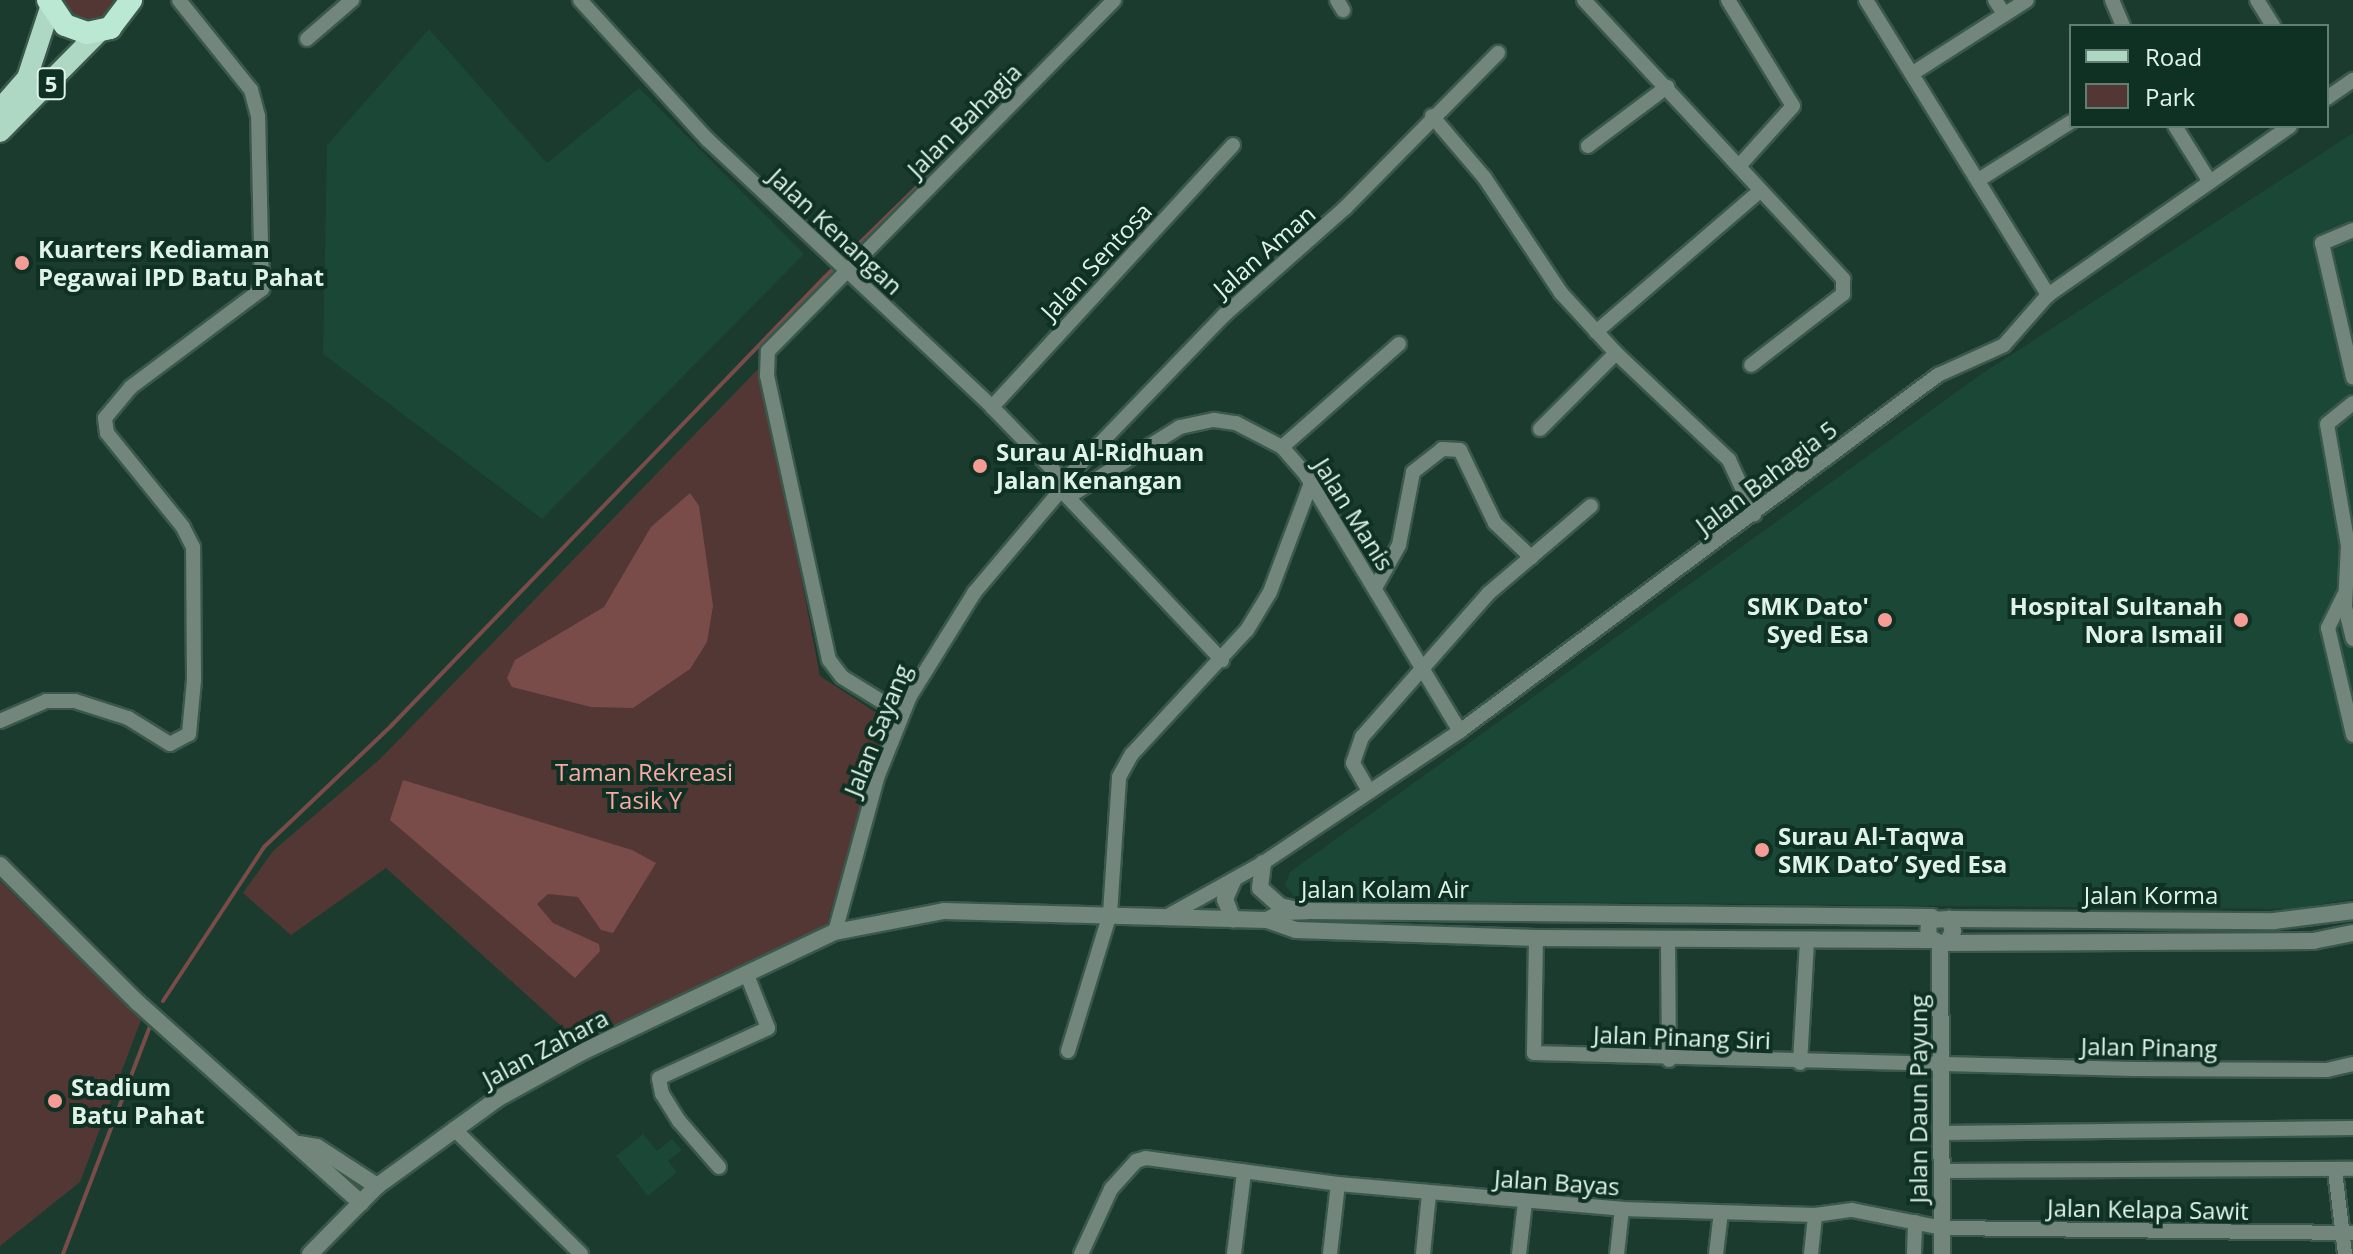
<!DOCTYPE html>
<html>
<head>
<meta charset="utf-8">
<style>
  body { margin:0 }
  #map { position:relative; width:2353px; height:1254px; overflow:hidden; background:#1a3b2d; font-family:"Open Sans",sans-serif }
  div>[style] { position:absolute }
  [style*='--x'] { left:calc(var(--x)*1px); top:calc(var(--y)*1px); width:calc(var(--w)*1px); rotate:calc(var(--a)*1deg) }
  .built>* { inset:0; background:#1b4736 }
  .green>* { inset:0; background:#533735 }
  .water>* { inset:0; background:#794c49 }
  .stream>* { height:4px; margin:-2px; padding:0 2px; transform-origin:2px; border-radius:2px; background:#794c49 }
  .roads { filter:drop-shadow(2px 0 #3a584b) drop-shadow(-2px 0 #3a584b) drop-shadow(0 2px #3a584b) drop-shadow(0 -2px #3a584b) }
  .minor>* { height:14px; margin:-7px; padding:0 7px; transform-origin:7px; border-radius:7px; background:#72867c }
  .tertiary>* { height:16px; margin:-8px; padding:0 8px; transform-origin:8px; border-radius:8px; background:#72867c }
  .primary>* { height:20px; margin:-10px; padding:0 10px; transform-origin:10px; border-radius:10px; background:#aed8c4 }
  .trunk>* { height:22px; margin:-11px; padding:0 11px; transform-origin:11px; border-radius:11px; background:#bae8d2 }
  .dots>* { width:22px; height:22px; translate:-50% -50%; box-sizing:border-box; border:4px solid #0f3124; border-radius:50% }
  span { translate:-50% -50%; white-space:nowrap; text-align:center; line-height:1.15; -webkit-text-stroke:8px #0f3124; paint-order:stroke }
  .shield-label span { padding:2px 6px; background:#0f3124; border:2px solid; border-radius:6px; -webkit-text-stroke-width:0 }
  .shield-label { font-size:22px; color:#e0f3e9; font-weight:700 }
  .street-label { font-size:24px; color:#e0f3e9 }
  .poi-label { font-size:24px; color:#e0f3e9; font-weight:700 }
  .left { translate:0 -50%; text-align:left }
  .right { translate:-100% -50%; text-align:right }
  .park-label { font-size:24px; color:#f8aaa5 }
  .legend { position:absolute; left:2069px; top:24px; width:260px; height:104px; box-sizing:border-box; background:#0f3124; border:2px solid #637f73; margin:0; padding:10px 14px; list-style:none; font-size:24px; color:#e0f3e9 }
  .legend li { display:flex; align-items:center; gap:16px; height:40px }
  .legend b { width:40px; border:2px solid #637f73 }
</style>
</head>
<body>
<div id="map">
  <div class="built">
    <div style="clip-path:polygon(429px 29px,547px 163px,639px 88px,804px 254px,542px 519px,323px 354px,327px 145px)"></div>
    <div style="clip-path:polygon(2353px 133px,2353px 899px,2294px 909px,1297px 900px,1285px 885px,1290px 872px,1980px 375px)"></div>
    <div style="clip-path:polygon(643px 1134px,657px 1151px,672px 1139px,682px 1150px,668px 1161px,677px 1172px,648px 1196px,616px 1156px)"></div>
  </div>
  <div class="green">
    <div style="clip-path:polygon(62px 0,120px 0,111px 13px,93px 21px,74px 16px)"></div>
    <div style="clip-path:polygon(761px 366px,820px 676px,889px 721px,825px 930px,581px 1044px,386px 868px,291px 935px,243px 893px,273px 851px,380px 759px)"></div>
    <div style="clip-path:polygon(0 881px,141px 1020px,80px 1182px,0 1246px)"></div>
  </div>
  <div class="water">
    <div style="clip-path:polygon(690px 493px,699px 506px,713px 606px,707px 642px,690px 669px,633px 708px,591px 707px,512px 687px,507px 678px,515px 660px,604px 607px,651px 527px)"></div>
    <div style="clip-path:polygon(403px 780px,632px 850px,656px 863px,613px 933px,601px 930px,578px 897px,548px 894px,537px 904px,553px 923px,599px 944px,600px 951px,575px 978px,390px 820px)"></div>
  </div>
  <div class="stream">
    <div style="--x:163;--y:1001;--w:184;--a:-56.7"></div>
    <div style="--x:264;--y:847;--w:177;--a:-43.6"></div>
    <div style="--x:392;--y:725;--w:623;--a:-45.98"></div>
    <div style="--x:825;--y:277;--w:293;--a:-44.4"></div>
    <div style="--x:63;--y:1254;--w:246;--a:-69.1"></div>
  </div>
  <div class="roads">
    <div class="minor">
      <div style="--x:580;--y:0;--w:190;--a:47.6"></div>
      <div style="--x:708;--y:140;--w:390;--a:43.2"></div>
      <div style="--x:992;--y:407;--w:98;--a:45.8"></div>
      <div style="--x:1060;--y:477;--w:13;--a:86"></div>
      <div style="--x:1337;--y:0;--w:12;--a:59"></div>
      <div style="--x:1584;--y:0;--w:381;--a:47.1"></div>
      <div style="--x:1843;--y:279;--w:15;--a:90"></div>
      <div style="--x:1843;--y:294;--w:116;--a:142.3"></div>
      <div style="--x:1728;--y:0;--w:124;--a:58.5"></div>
      <div style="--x:1793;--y:106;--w:81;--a:132"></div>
      <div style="--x:1866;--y:0;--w:347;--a:58.3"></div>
      <div style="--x:1995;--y:0;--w:17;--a:57"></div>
      <div style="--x:2112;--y:0;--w:28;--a:67"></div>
      <div style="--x:2257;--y:0;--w:31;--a:58"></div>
      <div style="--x:307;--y:39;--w:60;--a:-40.9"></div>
      <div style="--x:1913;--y:73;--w:135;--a:-32.6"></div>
      <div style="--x:2327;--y:98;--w:32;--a:-35"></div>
      <div style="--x:1432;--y:116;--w:80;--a:49.6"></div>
      <div style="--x:1484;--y:177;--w:139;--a:56.4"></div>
      <div style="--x:1561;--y:293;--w:81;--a:47.5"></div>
      <div style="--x:1616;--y:353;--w:156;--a:43.4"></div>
      <div style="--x:1729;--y:460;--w:60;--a:65.2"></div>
      <div style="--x:2175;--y:126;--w:66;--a:58"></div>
      <div style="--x:1588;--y:146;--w:99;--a:-36.8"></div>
      <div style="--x:1980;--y:179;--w:107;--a:-32.1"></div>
      <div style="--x:2353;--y:230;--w:34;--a:157"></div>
      <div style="--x:2322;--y:243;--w:138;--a:77"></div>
      <div style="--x:1596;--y:332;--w:215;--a:-40.7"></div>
      <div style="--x:2353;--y:403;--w:33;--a:141"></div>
      <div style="--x:2327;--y:424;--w:123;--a:80.2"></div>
      <div style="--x:2348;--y:545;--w:62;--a:92.8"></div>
      <div style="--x:2345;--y:607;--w:33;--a:76"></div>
      <div style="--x:992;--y:407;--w:356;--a:-47.4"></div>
      <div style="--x:1540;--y:429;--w:107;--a:-45"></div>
      <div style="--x:1282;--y:447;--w:156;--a:-41.4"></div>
      <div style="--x:1061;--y:484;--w:235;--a:-46"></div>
      <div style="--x:1224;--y:315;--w:162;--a:-41.5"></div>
      <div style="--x:1345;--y:208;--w:218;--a:-45.4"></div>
      <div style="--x:1062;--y:491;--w:233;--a:46.6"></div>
      <div style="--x:1068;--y:497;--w:132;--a:-32"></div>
      <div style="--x:1180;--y:427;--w:35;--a:-12"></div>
      <div style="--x:1214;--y:420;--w:22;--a:8"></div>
      <div style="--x:1236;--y:423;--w:52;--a:27.6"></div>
      <div style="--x:1282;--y:447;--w:37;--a:49"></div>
      <div style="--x:1306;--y:475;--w:299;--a:59"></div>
      <div style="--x:1375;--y:588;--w:49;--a:-60.8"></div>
      <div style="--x:1399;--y:545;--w:74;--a:-79.1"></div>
      <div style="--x:1413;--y:472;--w:37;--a:-38"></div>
      <div style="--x:1442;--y:449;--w:18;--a:3"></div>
      <div style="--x:1460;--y:450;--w:81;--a:64.4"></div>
      <div style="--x:1495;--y:523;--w:50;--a:43.4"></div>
      <div style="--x:2344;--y:595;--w:37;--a:116"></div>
      <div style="--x:2328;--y:628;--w:110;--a:76.8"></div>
      <div style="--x:902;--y:714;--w:70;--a:-148.3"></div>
      <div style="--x:842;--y:677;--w:21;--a:-127"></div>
      <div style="--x:829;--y:660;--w:291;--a:-102.3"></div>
      <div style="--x:767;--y:376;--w:25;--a:-88"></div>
      <div style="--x:768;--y:351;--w:493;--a:-45.4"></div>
      <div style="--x:0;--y:721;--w:50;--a:-23.5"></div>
      <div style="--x:46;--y:701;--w:29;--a:0"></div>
      <div style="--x:75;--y:701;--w:56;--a:17.8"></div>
      <div style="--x:128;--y:718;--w:49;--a:31.8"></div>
      <div style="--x:170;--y:744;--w:21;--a:-28"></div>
      <div style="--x:189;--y:734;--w:54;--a:-84.7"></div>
      <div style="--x:194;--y:680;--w:133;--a:-90.4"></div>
      <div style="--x:193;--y:547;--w:22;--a:-117"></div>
      <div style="--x:183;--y:527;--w:121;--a:-129"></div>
      <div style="--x:107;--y:433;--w:15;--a:-98"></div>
      <div style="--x:105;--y:418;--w:40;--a:-50"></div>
      <div style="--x:131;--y:387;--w:164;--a:-36.8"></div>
      <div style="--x:262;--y:289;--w:173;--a:-91.3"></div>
      <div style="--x:258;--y:116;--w:27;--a:-105"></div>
      <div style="--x:251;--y:90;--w:115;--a:-128.7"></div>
      <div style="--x:1369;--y:791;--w:32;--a:-120"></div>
      <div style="--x:1353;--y:763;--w:28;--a:-71"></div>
      <div style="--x:1362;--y:737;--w:192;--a:-48.6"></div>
      <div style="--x:1489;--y:593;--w:134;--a:-40.5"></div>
      <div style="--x:1166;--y:917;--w:111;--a:-29.1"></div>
      <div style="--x:1263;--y:863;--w:237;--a:-33.8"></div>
      <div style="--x:1460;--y:731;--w:596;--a:-36.68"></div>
      <div style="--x:1938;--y:375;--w:72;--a:-24.4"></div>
      <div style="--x:2004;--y:345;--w:67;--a:-48.7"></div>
      <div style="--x:2048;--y:295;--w:295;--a:-34.9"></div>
      <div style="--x:835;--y:932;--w:160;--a:-74.7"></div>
      <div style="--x:877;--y:778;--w:88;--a:-68.1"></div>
      <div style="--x:910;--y:696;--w:121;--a:-58.1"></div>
      <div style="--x:974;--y:593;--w:135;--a:-49.8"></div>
      <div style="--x:1536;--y:938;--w:115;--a:91"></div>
      <div style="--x:1534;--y:1053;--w:600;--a:1.53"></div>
      <div style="--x:2134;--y:1069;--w:193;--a:0.3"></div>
      <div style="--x:2327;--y:1070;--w:27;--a:-13"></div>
      <div style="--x:1668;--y:942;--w:118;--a:89.5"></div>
      <div style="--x:1068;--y:1051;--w:143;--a:-73"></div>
      <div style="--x:1110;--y:914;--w:137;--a:-86.2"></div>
      <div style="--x:1119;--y:777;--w:26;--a:-61"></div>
      <div style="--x:1132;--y:754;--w:169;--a:-47.2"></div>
      <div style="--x:1247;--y:630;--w:44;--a:-58.8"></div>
      <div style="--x:1270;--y:592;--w:116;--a:-69.4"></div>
      <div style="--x:1800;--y:1063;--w:120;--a:-86.7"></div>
      <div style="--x:454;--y:1129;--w:178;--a:44.5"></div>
      <div style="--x:1943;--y:1133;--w:410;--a:-0.7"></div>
      <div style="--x:719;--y:1167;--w:61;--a:-131"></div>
      <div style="--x:679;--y:1121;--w:32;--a:-122"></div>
      <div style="--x:662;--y:1094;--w:16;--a:-101"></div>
      <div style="--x:659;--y:1078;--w:120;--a:-24.6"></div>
      <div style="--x:768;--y:1028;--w:57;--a:-111.6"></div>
      <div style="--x:1944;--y:1171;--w:409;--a:-0.3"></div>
      <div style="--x:2335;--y:1171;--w:84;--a:83.1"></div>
      <div style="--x:1081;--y:1254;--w:72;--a:-65.2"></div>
      <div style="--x:1111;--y:1189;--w:38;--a:-48"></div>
      <div style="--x:1136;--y:1161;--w:10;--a:-17"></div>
      <div style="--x:1146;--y:1158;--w:194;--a:7.7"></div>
      <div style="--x:1338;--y:1184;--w:285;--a:5"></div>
      <div style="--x:1622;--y:1209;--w:193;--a:1.8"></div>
      <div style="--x:1815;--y:1215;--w:37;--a:-8"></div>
      <div style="--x:1852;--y:1210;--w:93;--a:11.2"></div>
      <div style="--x:1943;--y:1228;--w:410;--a:0.7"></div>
      <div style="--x:1234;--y:1254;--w:83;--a:-83"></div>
      <div style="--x:1330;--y:1254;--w:70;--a:-83.5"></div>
      <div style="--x:1423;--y:1254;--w:60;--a:-84.3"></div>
      <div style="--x:1519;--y:1254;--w:52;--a:-83.4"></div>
      <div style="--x:1617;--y:1254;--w:45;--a:-83.7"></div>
      <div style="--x:1716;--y:1254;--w:42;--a:-83.2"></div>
      <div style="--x:1811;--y:1254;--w:39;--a:-84"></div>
      <div style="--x:1914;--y:1254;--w:32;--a:-88"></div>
    </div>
    <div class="tertiary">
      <div style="--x:1263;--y:863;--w:25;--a:97"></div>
      <div style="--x:1260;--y:888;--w:27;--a:42"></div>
      <div style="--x:1280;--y:906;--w:13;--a:13"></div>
      <div style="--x:0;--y:865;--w:194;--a:45"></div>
      <div style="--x:137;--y:1002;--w:301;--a:41.9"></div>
      <div style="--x:1233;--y:881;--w:20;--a:114"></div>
      <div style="--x:1225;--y:899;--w:22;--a:69"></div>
      <div style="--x:1949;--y:919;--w:325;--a:0.4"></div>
      <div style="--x:2274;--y:921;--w:80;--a:-7.2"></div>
      <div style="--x:1267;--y:920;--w:18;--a:-27"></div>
      <div style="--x:1283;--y:912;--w:24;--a:-2"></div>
      <div style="--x:1307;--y:911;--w:625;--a:0.55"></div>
      <div style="--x:1267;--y:920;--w:31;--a:19"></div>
      <div style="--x:1296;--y:930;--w:240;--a:1.9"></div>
      <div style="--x:1536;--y:938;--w:395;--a:0.3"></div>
      <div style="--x:1949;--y:939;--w:9;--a:-63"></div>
      <div style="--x:1953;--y:931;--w:13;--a:-108"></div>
      <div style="--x:1949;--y:919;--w:20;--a:177"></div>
      <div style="--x:1929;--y:920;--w:17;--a:93"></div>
      <div style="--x:1928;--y:937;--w:13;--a:27"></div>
      <div style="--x:1940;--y:943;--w:373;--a:-0.3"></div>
      <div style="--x:2313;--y:941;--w:41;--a:-11.3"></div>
      <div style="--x:1940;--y:943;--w:311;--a:89.6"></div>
      <div style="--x:299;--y:1144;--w:18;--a:9"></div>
      <div style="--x:317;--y:1147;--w:72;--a:33"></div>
      <div style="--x:310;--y:1254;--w:95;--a:-45.4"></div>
      <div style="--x:377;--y:1186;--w:148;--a:-35.9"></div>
      <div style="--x:497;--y:1099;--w:99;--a:-28.9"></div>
      <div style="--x:584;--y:1051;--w:278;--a:-25.4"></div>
      <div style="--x:835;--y:932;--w:111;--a:-10.9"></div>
      <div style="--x:944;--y:911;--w:323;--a:1.6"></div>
    </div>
    <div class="primary">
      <div style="--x:0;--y:109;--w:41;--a:-48.9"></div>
      <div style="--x:27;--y:78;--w:74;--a:-71.8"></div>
      <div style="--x:0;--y:132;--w:141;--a:-45.3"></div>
    </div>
    <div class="trunk">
      <div style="--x:48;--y:0;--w:30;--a:56"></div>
      <div style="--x:65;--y:25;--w:23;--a:20"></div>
      <div style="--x:87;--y:33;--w:24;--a:-12"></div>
      <div style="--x:110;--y:28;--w:35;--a:-53"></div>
    </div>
  </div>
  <div class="dots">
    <div style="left:22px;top:263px;background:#f59c96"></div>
    <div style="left:980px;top:466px;background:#f59c96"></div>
    <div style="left:1885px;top:620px;background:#f59c96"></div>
    <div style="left:2241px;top:620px;background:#f59c96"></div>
    <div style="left:1762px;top:850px;background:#f59c96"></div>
    <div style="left:55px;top:1101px;background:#f59c96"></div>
  </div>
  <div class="shield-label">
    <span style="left:51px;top:84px">5</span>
  </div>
  <div class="street-label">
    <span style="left:964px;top:120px;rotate:-45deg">Jalan Bahagia</span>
    <span style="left:836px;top:231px;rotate:43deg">Jalan Kenangan</span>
    <span style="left:1264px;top:251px;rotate:-41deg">Jalan Aman</span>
    <span style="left:1096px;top:261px;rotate:-47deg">Jalan Sentosa</span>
    <span style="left:1766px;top:477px;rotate:-37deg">Jalan Bahagia 5</span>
    <span style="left:1354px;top:514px;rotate:58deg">Jalan Manis</span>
    <span style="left:877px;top:730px;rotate:-68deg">Jalan Sayang</span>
    <span style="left:1385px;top:889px">Jalan Kolam Air</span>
    <span style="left:2151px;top:895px">Jalan Korma</span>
    <span style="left:1682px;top:1037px;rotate:2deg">Jalan Pinang Siri</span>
    <span style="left:2149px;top:1047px;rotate:1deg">Jalan Pinang</span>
    <span style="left:545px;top:1048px;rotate:-28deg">Jalan Zahara</span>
    <span style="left:1918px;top:1099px;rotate:-90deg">Jalan Daun Payung</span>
    <span style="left:1557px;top:1182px;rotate:4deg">Jalan Bayas</span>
    <span style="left:2148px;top:1209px;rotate:1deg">Jalan Kelapa Sawit</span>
  </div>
  <div class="poi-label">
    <span class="left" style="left:38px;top:263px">Kuarters Kediaman<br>Pegawai IPD Batu Pahat</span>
    <span class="left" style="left:996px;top:466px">Surau Al-Ridhuan<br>Jalan Kenangan</span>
    <span class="right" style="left:1869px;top:620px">SMK Dato'<br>Syed Esa</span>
    <span class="right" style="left:2223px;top:620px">Hospital Sultanah<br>Nora Ismail</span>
    <span class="left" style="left:1778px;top:850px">Surau Al-Taqwa<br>SMK Dato’ Syed Esa</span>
    <span class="left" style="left:71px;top:1101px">Stadium<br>Batu Pahat</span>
  </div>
  <div class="park-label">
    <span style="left:644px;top:786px">Taman Rekreasi<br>Tasik Y</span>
  </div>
  <ul class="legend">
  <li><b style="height:10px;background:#aed8c4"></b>Road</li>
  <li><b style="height:22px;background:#533735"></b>Park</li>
  </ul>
</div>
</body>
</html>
